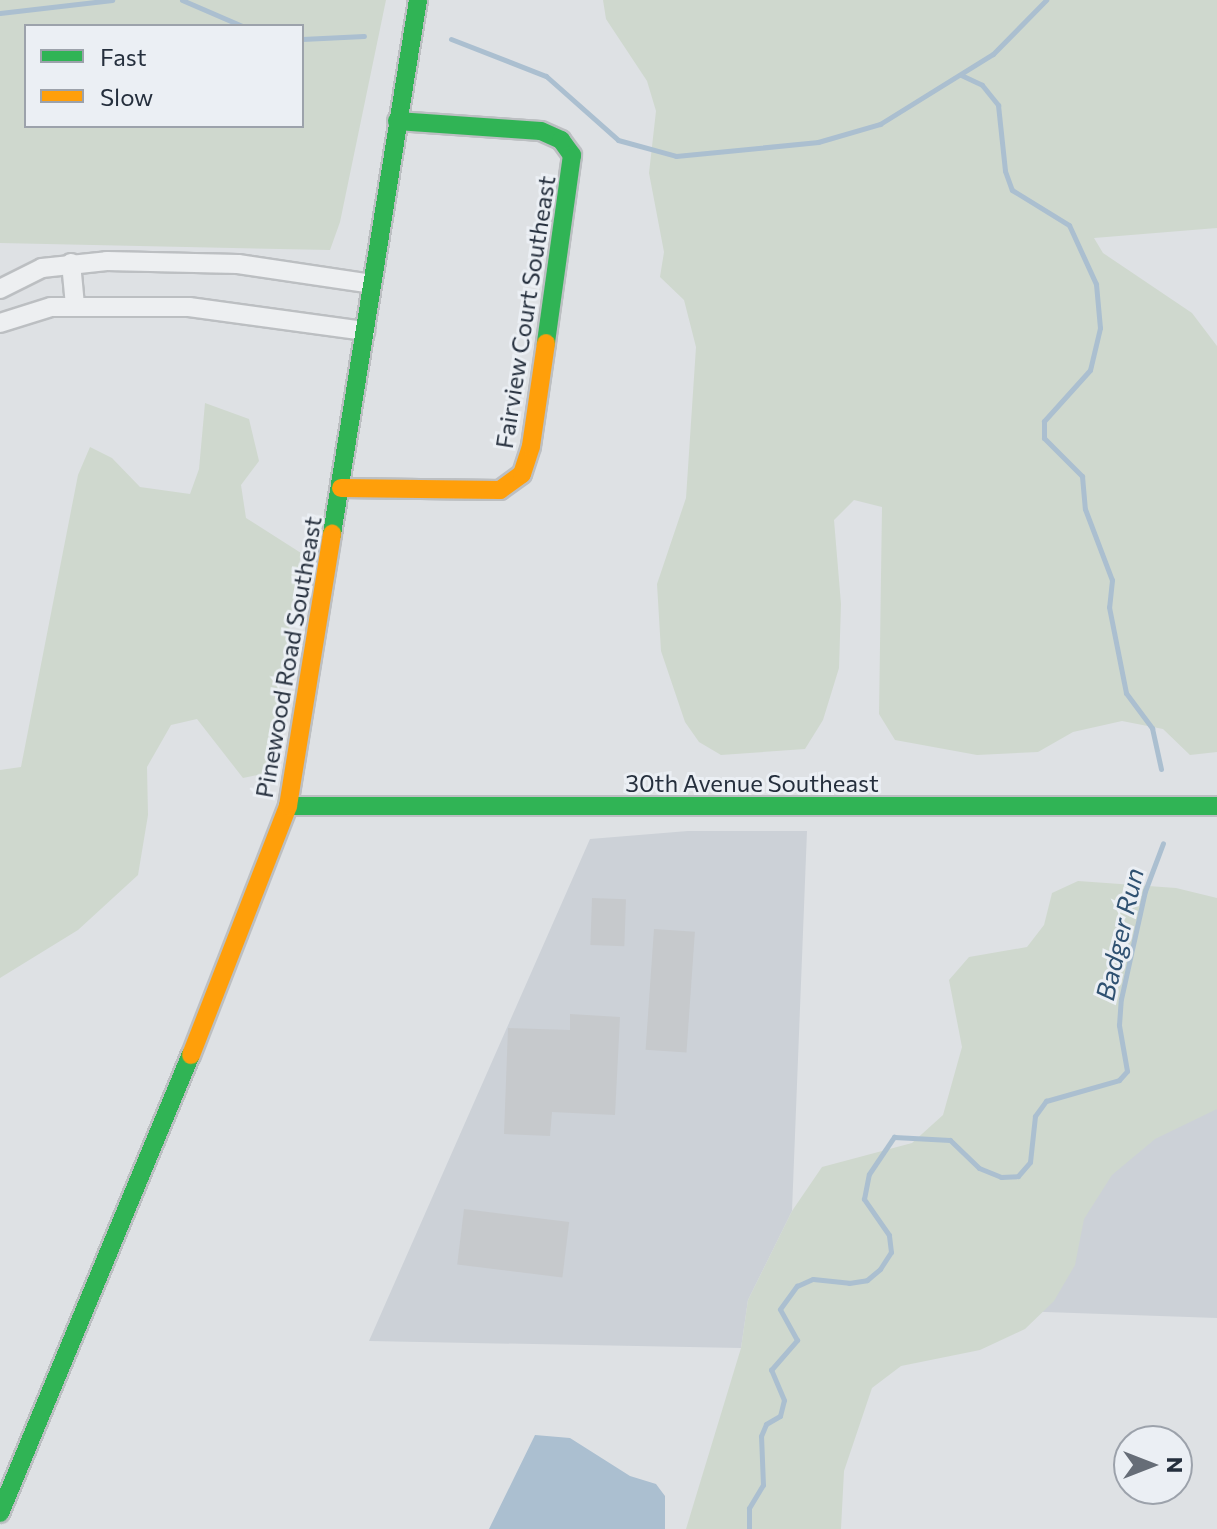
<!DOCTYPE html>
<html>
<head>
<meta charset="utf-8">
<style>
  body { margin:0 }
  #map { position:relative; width:1217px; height:1529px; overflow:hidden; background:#dee1e4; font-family:Commissioner,sans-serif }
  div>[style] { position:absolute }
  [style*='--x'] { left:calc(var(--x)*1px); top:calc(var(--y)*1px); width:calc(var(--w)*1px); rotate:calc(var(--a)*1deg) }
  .built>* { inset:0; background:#ccd1d7 }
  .green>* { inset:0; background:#cfd8ce }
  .water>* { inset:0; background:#abbfd0 }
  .stream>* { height:5px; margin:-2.5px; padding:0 2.5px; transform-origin:2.5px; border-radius:2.5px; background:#abbfd0 }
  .building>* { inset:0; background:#c6c9cc; transform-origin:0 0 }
  .roads { filter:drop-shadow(2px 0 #bcbfc2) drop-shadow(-2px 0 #bcbfc2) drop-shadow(0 2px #bcbfc2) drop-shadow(0 -2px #bcbfc2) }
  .street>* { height:18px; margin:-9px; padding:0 9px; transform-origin:9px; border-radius:9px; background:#edeff1 }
  .fast>* { height:18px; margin:-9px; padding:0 9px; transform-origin:9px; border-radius:9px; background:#30b455 }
  .slow>* { height:18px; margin:-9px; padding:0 9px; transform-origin:9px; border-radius:9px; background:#ff9f0a }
  span { translate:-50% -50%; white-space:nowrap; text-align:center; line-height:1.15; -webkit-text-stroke:6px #ebeff4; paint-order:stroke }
  .street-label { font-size:24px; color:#252f3d }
  .water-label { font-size:26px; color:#2f5171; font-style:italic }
  .legend { position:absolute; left:24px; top:24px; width:280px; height:104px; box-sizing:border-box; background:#ebeff4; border:2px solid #9ca2ab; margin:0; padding:10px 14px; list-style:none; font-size:24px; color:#252f3d }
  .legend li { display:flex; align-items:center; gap:16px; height:40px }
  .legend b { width:40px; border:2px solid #9ca2ab }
  .north { position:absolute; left:1113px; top:1425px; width:80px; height:80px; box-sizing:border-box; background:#ebeff4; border:2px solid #9ca2ab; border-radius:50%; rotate:90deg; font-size:22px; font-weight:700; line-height:32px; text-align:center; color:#252f3d }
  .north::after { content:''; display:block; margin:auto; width:28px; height:36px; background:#666d77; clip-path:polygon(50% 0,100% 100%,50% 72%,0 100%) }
</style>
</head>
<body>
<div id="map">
  <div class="built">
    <div style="clip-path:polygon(688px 831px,807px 831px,792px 1211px,748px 1300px,741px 1348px,369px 1341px,590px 839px)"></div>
    <div style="clip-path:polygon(1217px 1056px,1217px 1318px,1017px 1311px,1111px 1109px)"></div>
  </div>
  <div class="green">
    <div style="clip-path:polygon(evenodd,0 0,386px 0,340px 222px,330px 250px,0 243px,0 0,26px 26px,302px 26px,302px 126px,26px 126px,26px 26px)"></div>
    <div style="clip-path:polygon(603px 0,1217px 0,1217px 228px,1094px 238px,1103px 253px,1192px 313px,1217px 346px,1217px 752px,1190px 755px,1163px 729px,1122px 721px,1073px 732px,1038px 752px,977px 755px,895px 740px,879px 714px,882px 507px,854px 500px,834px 520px,841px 604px,839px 668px,823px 720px,805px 749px,721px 755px,699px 742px,685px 722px,661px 651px,657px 584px,686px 498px,696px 347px,684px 300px,660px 277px,664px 252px,649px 173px,656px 111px,647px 81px,606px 19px)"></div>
    <div style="clip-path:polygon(205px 403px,249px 419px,259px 461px,241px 485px,246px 518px,301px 553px,267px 773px,243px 778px,197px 719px,171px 725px,147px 767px,148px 815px,138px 875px,78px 930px,0 978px,0 770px,21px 767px,78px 475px,90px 447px,112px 458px,140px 487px,190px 494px,199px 469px)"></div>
    <div style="clip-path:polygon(1078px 881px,1176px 888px,1217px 898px,1217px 1109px,1155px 1139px,1112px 1175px,1084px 1219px,1075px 1265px,1054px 1301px,1025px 1329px,980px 1350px,901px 1366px,872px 1388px,844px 1471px,841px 1529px,686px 1529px,741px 1348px,748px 1300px,792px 1211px,822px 1167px,912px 1143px,943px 1115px,962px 1047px,949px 980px,969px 957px,1027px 947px,1044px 925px,1052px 893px)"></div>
  </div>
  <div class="water">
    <div style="clip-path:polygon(535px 1435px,570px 1438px,630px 1476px,656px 1484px,665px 1496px,665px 1529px,489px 1529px)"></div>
  </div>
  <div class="stream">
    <div style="--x:182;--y:0;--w:65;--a:23.4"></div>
    <div style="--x:0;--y:13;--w:113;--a:-6.6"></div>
    <div style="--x:302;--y:39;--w:62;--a:-2.8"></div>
    <div style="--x:451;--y:39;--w:102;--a:21.3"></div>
    <div style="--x:546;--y:76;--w:96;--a:41.6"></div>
    <div style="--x:618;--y:140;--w:60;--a:15.4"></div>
    <div style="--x:676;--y:156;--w:143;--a:-5.6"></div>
    <div style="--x:818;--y:142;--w:65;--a:-16.2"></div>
    <div style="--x:880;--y:124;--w:133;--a:-31.8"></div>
    <div style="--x:993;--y:54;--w:76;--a:-45.5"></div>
    <div style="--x:961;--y:75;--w:23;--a:25"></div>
    <div style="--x:982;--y:85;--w:26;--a:51"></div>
    <div style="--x:998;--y:105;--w:66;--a:83.9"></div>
    <div style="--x:1005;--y:171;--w:20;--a:70"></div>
    <div style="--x:1012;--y:190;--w:67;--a:31.6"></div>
    <div style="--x:1069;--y:225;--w:65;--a:65.4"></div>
    <div style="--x:1096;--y:284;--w:44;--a:84.8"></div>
    <div style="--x:1100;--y:328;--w:43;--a:103.4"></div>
    <div style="--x:1090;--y:370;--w:69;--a:132"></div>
    <div style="--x:1044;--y:421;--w:17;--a:90"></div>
    <div style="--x:1044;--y:438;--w:54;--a:45"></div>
    <div style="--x:1082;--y:476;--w:33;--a:85"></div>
    <div style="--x:1085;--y:509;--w:76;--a:69.2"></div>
    <div style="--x:1112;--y:580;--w:27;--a:96"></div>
    <div style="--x:1109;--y:607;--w:88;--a:78.8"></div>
    <div style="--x:1126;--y:693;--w:44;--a:53.4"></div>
    <div style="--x:1152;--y:728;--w:42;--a:77.6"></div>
    <div style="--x:749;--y:1529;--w:21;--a:-90"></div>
    <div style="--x:749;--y:1508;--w:27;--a:-59"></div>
    <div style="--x:763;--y:1485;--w:49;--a:-92.3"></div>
    <div style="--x:761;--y:1436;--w:13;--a:-67"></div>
    <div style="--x:766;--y:1424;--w:16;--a:-30"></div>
    <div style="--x:780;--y:1416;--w:16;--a:-76"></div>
    <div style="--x:784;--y:1400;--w:33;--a:-113"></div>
    <div style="--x:771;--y:1370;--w:40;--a:-49"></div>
    <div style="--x:797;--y:1340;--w:35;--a:-119"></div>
    <div style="--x:780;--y:1309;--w:29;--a:-54"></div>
    <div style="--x:797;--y:1286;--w:17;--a:-24"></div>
    <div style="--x:813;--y:1279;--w:36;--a:6"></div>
    <div style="--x:849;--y:1283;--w:18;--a:-9"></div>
    <div style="--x:867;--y:1280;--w:17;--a:-40"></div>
    <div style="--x:880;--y:1269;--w:20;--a:-57"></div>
    <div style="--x:891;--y:1252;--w:17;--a:-97"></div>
    <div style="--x:889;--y:1235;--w:44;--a:-124.8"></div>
    <div style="--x:864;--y:1199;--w:25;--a:-79"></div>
    <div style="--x:869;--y:1174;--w:45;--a:-56"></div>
    <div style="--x:894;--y:1137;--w:56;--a:3.1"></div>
    <div style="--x:950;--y:1140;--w:40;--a:44"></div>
    <div style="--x:979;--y:1168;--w:24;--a:22"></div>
    <div style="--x:1001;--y:1177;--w:17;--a:-3"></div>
    <div style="--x:1018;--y:1176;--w:18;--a:-49"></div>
    <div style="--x:1030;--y:1162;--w:46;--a:-83.8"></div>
    <div style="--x:1035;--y:1116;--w:19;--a:-54"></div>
    <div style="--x:1046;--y:1101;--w:76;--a:-16"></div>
    <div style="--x:1119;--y:1080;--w:12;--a:-48"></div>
    <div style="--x:1127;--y:1071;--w:47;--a:-99.9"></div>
    <div style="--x:1119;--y:1025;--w:26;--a:-86"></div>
    <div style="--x:1121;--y:999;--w:111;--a:-77.5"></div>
    <div style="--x:1145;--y:891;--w:51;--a:-69.4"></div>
  </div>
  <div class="building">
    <div style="left:592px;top:898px;width:34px;height:47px;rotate:2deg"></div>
    <div style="left:654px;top:929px;width:41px;height:121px;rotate:4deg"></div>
    <div style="clip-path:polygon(570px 1014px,620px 1017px,615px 1115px,552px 1112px,550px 1136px,504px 1134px,508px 1028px,570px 1030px)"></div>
    <div style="left:464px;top:1209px;width:106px;height:56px;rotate:7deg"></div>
  </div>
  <div class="roads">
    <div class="street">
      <div style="--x:71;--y:263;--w:42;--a:84.6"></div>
      <div style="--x:0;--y:289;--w:47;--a:-26.6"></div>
      <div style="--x:42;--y:268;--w:65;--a:-6.1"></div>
      <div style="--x:107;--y:261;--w:131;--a:1.3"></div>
      <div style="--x:238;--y:264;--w:135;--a:8.5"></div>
      <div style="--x:0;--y:323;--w:53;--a:-17.4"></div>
      <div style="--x:51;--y:307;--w:138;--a:0"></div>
      <div style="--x:189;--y:307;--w:178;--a:7.8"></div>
    </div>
    <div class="fast">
      <div style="--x:397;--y:121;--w:144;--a:4"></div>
      <div style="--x:541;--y:131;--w:22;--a:24"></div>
      <div style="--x:561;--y:140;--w:19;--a:54"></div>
      <div style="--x:572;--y:155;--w:190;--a:97.9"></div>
      <div style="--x:332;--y:534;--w:541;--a:-80.85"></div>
      <div style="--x:288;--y:806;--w:929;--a:0"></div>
      <div style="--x:0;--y:1513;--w:496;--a:-67.4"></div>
    </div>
    <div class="slow">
      <div style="--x:341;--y:488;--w:159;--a:0.7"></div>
      <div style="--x:500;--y:490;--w:27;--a:-36"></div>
      <div style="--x:522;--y:474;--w:29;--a:-72"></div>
      <div style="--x:531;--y:446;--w:104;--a:-81.7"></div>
      <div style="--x:191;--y:1055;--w:267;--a:-68.7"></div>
      <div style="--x:288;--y:806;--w:276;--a:-80.8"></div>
    </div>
  </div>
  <div class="street-label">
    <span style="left:525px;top:312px;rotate:-81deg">Fairview Court Southeast</span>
    <span style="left:288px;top:657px;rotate:-80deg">Pinewood Road Southeast</span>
    <span style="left:752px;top:783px">30th Avenue Southeast</span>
  </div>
  <div class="water-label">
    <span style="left:1119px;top:934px;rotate:-77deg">Badger Run</span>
  </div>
  <ul class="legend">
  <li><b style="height:10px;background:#30b455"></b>Fast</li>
  <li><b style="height:10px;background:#ff9f0a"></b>Slow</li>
  </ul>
  <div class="north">N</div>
</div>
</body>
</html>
